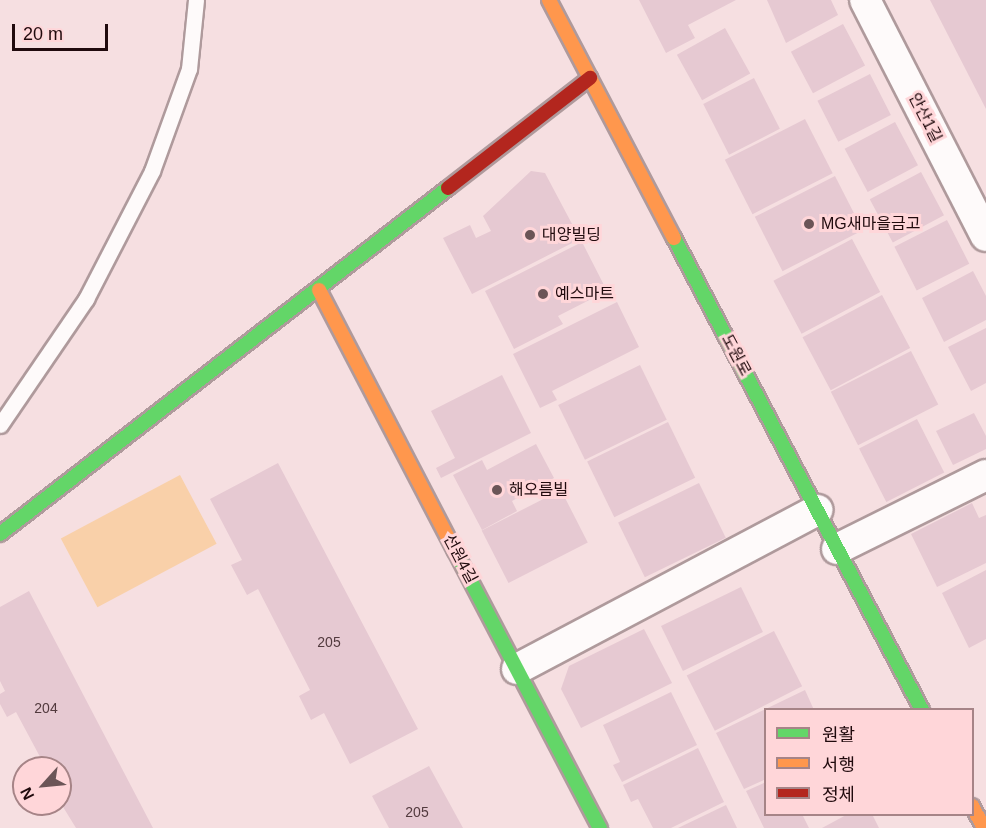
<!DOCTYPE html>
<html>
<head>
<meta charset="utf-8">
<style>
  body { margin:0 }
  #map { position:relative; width:986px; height:828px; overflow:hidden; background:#f6dfe1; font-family:Arial,"Noto Sans KR",sans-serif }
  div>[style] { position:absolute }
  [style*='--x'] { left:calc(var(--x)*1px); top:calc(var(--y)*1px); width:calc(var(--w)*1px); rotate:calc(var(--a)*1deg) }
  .green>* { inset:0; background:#f9d0a9; transform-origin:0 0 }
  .building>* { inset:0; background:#e6c9d2; transform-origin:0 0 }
  .roads { filter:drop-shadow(2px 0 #af9a9c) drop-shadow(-2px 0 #af9a9c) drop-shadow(0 2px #af9a9c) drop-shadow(0 -2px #af9a9c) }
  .lane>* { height:15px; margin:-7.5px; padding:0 7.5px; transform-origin:7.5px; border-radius:7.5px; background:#fefafa }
  .street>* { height:30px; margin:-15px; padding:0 15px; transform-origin:15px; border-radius:15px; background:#fefafa }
  .fast>* { height:14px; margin:-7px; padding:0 7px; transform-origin:7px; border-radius:7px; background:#63d668 }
  .slow>* { height:14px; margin:-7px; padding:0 7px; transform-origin:7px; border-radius:7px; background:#ff974d }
  .jam>* { height:14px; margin:-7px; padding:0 7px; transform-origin:7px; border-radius:7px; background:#b3261e }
  .dots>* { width:16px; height:16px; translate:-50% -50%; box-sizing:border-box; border:3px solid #ffd6d9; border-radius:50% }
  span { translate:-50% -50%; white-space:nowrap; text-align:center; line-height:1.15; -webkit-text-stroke:6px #ffd6d9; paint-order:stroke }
  .number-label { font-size:14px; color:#523a3e }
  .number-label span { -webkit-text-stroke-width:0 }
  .street-label { font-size:16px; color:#200a0d }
  .poi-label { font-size:16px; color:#200a0d }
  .left { translate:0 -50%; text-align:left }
  .legend { position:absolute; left:764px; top:708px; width:210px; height:108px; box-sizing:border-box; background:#ffd6d9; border:2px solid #a68487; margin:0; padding:8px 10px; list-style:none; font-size:18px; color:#200a0d }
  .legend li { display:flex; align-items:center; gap:12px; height:30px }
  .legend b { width:30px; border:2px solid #a68487 }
  .north { position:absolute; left:12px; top:756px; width:60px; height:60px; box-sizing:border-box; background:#ffd6d9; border:2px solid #a68487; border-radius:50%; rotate:243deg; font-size:16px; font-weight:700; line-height:24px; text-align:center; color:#200a0d }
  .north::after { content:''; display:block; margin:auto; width:21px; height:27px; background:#6b5557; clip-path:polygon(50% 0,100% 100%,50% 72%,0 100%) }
  .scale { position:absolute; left:12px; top:24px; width:96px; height:27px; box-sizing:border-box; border:3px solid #200a0d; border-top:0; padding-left:8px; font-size:18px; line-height:21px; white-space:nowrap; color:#200a0d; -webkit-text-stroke:4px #ffd6d9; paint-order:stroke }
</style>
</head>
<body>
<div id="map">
  <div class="green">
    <div style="left:180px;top:475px;width:78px;height:135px;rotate:62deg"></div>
  </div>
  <div class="building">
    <div style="clip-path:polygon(639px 0,736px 0,688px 25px,695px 38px,666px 53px)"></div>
    <div style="clip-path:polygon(767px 0,831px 0,838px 15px,786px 43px)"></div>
    <div style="clip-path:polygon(930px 0,986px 0,986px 109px)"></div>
    <div style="left:843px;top:24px;width:47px;height:59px;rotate:62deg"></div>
    <div style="left:725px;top:28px;width:52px;height:55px;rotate:61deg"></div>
    <div style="left:870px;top:74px;width:46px;height:59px;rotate:63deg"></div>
    <div style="left:754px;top:78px;width:57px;height:57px;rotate:63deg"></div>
    <div style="left:805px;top:119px;width:61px;height:90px;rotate:63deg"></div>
    <div style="left:895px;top:122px;width:49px;height:57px;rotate:62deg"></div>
    <div style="clip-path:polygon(531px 171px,545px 173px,580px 239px,472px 294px,443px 238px,470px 225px,476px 238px,491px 231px,483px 216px)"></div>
    <div style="left:921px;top:172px;width:49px;height:58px;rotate:62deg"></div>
    <div style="left:835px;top:176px;width:61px;height:90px;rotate:63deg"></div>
    <div style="left:947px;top:220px;width:49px;height:59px;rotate:63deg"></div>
    <div style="left:852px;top:239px;width:60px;height:89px;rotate:62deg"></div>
    <div style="clip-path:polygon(582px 242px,607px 291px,558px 316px,563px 324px,514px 349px,485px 291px)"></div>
    <div style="clip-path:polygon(973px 271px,986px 296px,986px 320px,944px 342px,922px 298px)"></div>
    <div style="left:882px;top:295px;width:60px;height:90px;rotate:62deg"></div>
    <div style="clip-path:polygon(617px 302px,639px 347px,552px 391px,557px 400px,540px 408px,513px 354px)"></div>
    <div style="clip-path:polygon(986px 328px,986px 383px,971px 391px,948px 347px)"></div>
    <div style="left:911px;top:351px;width:60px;height:90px;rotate:63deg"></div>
    <div style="left:640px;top:365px;width:61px;height:91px;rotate:64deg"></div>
    <div style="clip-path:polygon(502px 375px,531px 433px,441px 478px,436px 468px,455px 458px,431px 411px)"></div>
    <div style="clip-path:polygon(974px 413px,986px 436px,986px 449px,953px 465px,936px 431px)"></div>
    <div style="left:917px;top:419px;width:60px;height:65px;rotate:63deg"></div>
    <div style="left:668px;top:422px;width:62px;height:90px;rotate:64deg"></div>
    <div style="clip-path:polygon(536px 444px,554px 478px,512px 501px,517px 511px,482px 530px,453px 475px,482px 460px,487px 470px)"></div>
    <div style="clip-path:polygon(278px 463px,418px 729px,350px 764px,324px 713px,311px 720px,299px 696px,310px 690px,258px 589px,247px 595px,231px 565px,242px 560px,210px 499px)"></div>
    <div style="left:699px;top:483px;width:61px;height:90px;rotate:64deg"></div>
    <div style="left:561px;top:490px;width:59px;height:89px;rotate:63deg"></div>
    <div style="clip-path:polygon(972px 503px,979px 518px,986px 515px,986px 563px,937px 587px,911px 534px)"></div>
    <div style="clip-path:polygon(986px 570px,986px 639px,969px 648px,942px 593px)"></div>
    <div style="left:741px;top:587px;width:50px;height:89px;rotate:64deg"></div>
    <div style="clip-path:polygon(29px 591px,153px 828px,76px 828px,60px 802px,60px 768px,46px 768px,16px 712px,7px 717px,0 704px,0 694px,5px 691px,0 681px,0 607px)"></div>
    <div style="clip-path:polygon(644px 629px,672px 683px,581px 728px,561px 689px,569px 666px)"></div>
    <div style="left:774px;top:631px;width:62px;height:98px;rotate:63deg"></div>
    <div style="clip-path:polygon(805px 690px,814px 710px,766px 710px,766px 779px,744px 789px,716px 733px)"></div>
    <div style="clip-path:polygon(671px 692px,697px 745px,622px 782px,613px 765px,620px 762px,603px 725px)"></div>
    <div style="clip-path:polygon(698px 748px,724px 802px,671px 828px,653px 828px,638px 799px,631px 802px,623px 785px)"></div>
    <div style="clip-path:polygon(429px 766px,463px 828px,389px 828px,372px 796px)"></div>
    <div style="clip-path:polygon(766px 782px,766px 814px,802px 814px,809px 828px,764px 828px,746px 791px)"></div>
    <div style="clip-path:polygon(726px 805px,737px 828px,678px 828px)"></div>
    <div style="clip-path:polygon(848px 814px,872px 814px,879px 828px,822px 828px)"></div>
  </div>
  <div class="roads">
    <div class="lane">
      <div style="--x:0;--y:425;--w:153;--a:-55.7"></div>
      <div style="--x:86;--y:299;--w:144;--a:-62.7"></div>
      <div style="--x:152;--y:171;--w:109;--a:-70.1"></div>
      <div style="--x:189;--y:69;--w:69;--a:-84.2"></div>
    </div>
    <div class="street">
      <div style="--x:865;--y:0;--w:265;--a:62.9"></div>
      <div style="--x:837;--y:549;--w:166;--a:-26.4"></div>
      <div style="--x:517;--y:669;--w:340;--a:-27.9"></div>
    </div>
    <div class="fast">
      <div style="--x:674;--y:238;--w:533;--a:62.28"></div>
      <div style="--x:0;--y:534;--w:566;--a:-37.68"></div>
      <div style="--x:455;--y:551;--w:313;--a:62.4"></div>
    </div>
    <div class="slow">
      <div style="--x:549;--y:0;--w:269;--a:62.3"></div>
      <div style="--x:319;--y:290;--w:294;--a:62.5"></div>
      <div style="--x:972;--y:806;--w:25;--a:61"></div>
    </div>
    <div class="jam">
      <div style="--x:448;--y:188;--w:180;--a:-37.8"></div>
    </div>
  </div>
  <div class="dots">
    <div style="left:809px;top:224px;background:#6b5557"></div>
    <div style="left:530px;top:235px;background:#6b5557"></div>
    <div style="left:543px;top:294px;background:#6b5557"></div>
    <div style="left:497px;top:490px;background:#6b5557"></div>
  </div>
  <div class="number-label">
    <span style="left:329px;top:642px">205</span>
    <span style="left:46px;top:708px">204</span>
    <span style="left:417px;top:812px">205</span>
  </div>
  <div class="street-label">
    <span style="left:925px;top:118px;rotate:63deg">안산1길</span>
    <span style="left:736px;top:355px;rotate:62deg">도원로</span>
    <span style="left:460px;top:559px;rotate:62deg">선원4길</span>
  </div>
  <div class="poi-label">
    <span class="left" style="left:821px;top:224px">MG새마을금고</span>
    <span class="left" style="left:542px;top:235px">대양빌딩</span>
    <span class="left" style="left:555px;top:294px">예스마트</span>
    <span class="left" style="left:509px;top:490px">해오름빌</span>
  </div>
  <ul class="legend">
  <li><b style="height:8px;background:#63d668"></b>원활</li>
  <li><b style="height:8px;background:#ff974d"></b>서행</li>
  <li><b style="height:8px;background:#b3261e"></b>정체</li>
  </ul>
  <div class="north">N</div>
  <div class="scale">20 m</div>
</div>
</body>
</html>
